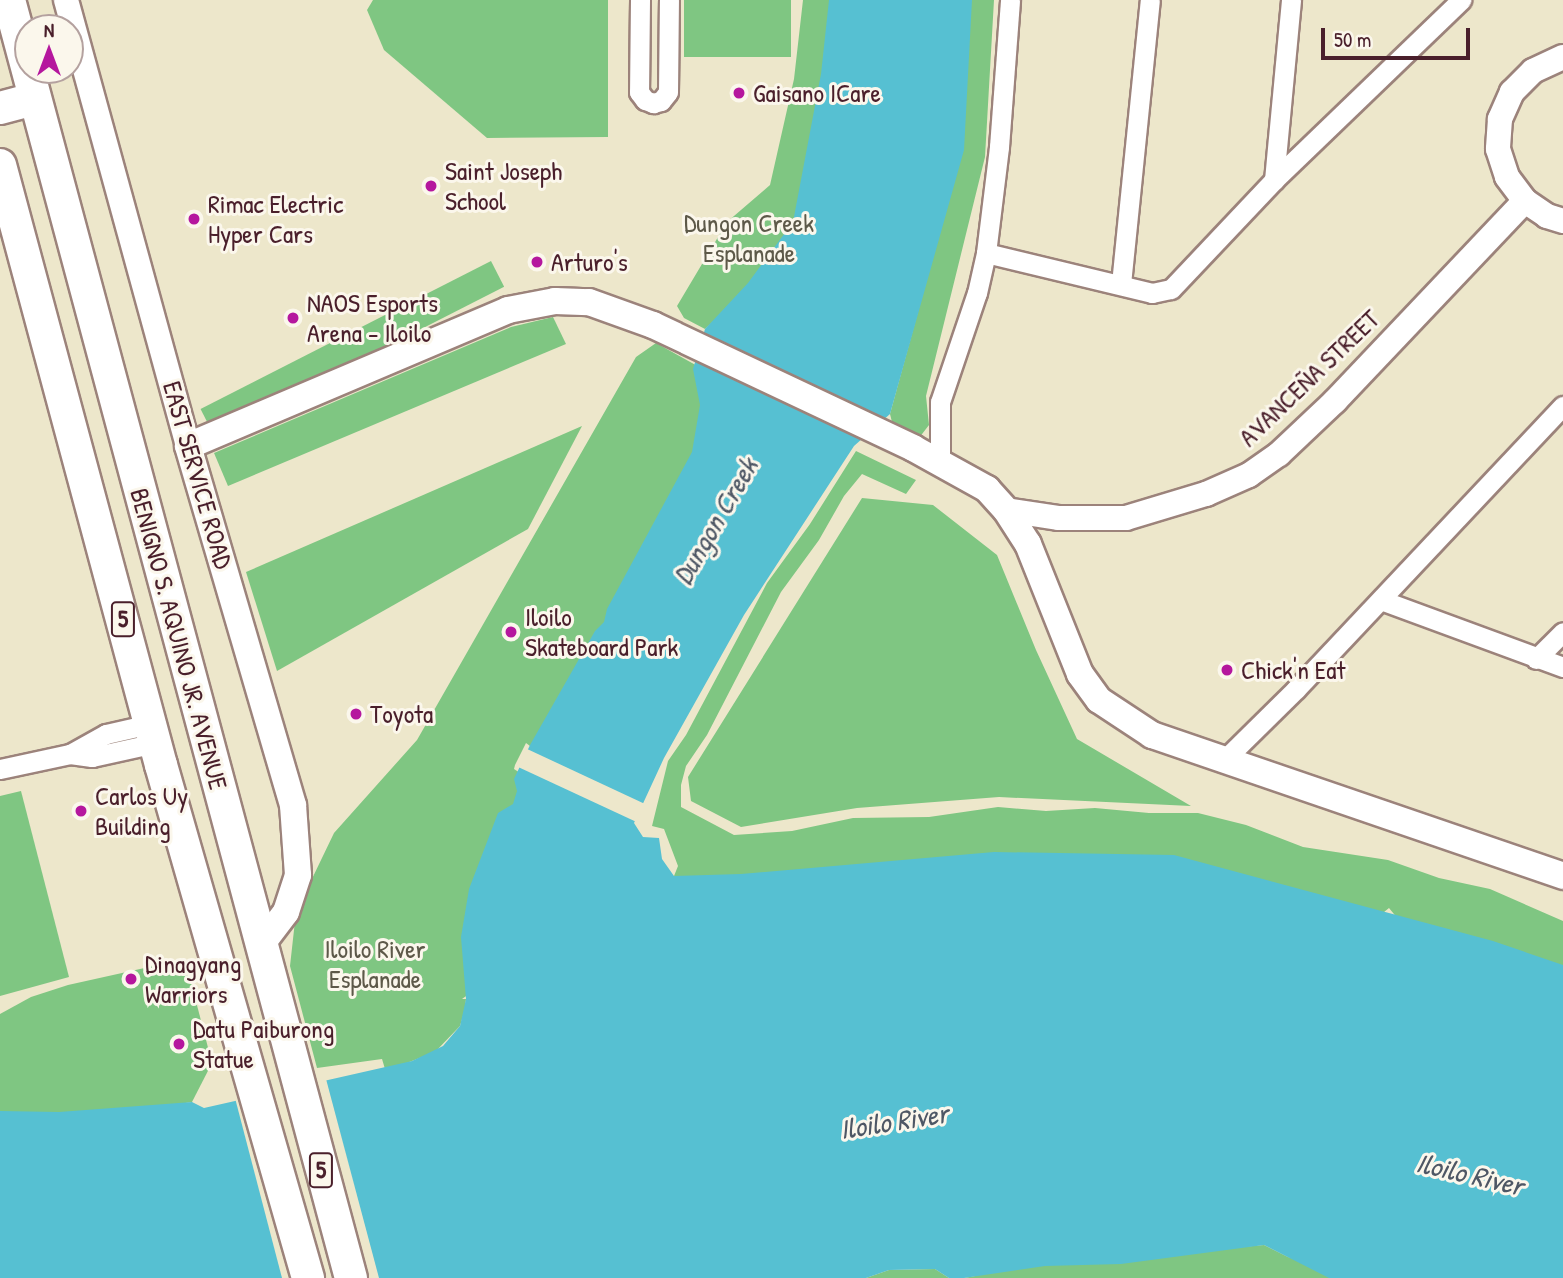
<!DOCTYPE html>
<html>
<head>
<meta charset="utf-8">
<style>
  body { margin:0 }
  #map { position:relative; width:1563px; height:1278px; overflow:hidden; background:#ede7cb; font-family:"Patrick Hand",sans-serif }
  div>[style] { position:absolute }
  [style*='--x'] { left:calc(var(--x)*1px); top:calc(var(--y)*1px); width:calc(var(--w)*1px); rotate:calc(var(--a)*1deg) }
  .green>* { inset:0; background:#7fc682; transform-origin:0 0 }
  .water>* { inset:0; background:#56c0d2 }
  .pier>* { inset:0; background:#ede7cb; transform-origin:0 0 }
  .roads { filter:drop-shadow(2px 0 #9c837b) drop-shadow(-2px 0 #9c837b) drop-shadow(0 2px #9c837b) drop-shadow(0 -2px #9c837b) }
  .minor>* { height:19px; margin:-9.5px; padding:0 9.5px; transform-origin:9.5px; border-radius:9.5px; background:#fff }
  .tertiary>* { height:24px; margin:-12px; padding:0 12px; transform-origin:12px; border-radius:12px; background:#fff }
  .secondary>* { height:26px; margin:-13px; padding:0 13px; transform-origin:13px; border-radius:13px; background:#fff }
  .trunk>* { height:32px; margin:-16px; padding:0 16px; transform-origin:16px; border-radius:16px; background:#fff }
  .dots>* { width:19px; height:19px; translate:-50% -50%; box-sizing:border-box; border:4px solid #fbf7ec; border-radius:50% }
  span { translate:-50% -50%; white-space:nowrap; text-align:center; line-height:1.15; -webkit-text-stroke:6px #fbf7ec; paint-order:stroke }
  .shield-label span { padding:2px 5px; background:#fbf7ec; border:2px solid; border-radius:5px; -webkit-text-stroke-width:0 }
  .shield-label { font-size:24px; color:#4a1f2b; font-weight:700 }
  .poi-label { font-size:26px; color:#4a1f2b }
  .left { translate:0 -50%; text-align:left }
  .park-label { font-size:26px; color:#5d5949 }
  .street-label { font-size:26px; color:#4a1f2b }
  .water-label { font-size:28px; color:#4e5765; font-style:italic }
  .north { position:absolute; left:14px; top:14px; width:70px; height:70px; box-sizing:border-box; background:#fbf7ec; border:2px solid #b4a19f; border-radius:50%; rotate:0deg; font-size:19px; font-weight:700; line-height:28px; text-align:center; color:#4a1f2b }
  .north::after { content:''; display:block; margin:auto; width:24px; height:32px; background:#b5179e; clip-path:polygon(50% 0,100% 100%,50% 72%,0 100%) }
  .scale { position:absolute; left:1321px; top:28px; width:149px; height:32px; box-sizing:border-box; border:4px solid #4a1f2b; border-top:0; padding-left:9px; font-size:21px; line-height:24px; white-space:nowrap; color:#4a1f2b; -webkit-text-stroke:5px #fbf7ec; paint-order:stroke }
</style>
</head>
<body>
<div id="map">
  <div class="green">
    <div style="clip-path:polygon(373px 0,608px 0,608px 137px,487px 138px,384px 50px,367px 10px)"></div>
    <div style="left:684px;top:0;width:107px;height:57px"></div>
    <div style="clip-path:polygon(803px 0,879px 0,843px 204px,705px 329px,684px 318px,677px 306px,727px 222px,770px 185px,794px 79px)"></div>
    <div style="clip-path:polygon(939px 0,994px 0,985px 157px,926px 396px,929px 425px,919px 438px,893px 426px,890px 414px,934px 253px)"></div>
    <div style="left:491px;top:261px;width:29px;height:326px;rotate:63deg"></div>
    <div style="clip-path:polygon(553px 317px,566px 344px,228px 486px,214px 453px,511px 327px)"></div>
    <div style="clip-path:polygon(656px 343px,737px 388px,538px 752px,526px 743px,515px 765px,514px 769px,537px 784px,473px 991px,462px 999px,466px 999px,465px 1009px,460px 1026px,435px 1052px,399px 1066px,385px 1069px,382px 1059px,317px 1068px,290px 966px,296px 912px,334px 833px,417px 740px,636px 357px)"></div>
    <div style="clip-path:polygon(582px 426px,528px 529px,277px 671px,246px 572px)"></div>
    <div style="clip-path:polygon(856px 451px,916px 480px,906px 494px,862px 474px,844px 496px,819px 540px,781px 592px,707px 735px,686px 766px,681px 785px,681px 807px,734px 835px,792px 831px,853px 818px,929px 817px,998px 807px,1046px 811px,1095px 808px,1149px 813px,1198px 813px,1246px 825px,1303px 847px,1388px 860px,1439px 878px,1490px 889px,1563px 921px,1563px 1008px,1412px 936px,1389px 908px,1353px 937px,674px 876px,678px 866px,664px 829px,652px 826px,668px 761px,686px 735px,767px 583px,810px 524px)"></div>
    <div style="clip-path:polygon(862px 498px,933px 505px,997px 555px,1036px 650px,1077px 739px,1191px 806px,999px 797px,857px 808px,741px 827px,691px 801px,688px 777px)"></div>
    <div style="clip-path:polygon(21px 791px,69px 977px,0 996px,0 796px)"></div>
    <div style="clip-path:polygon(185px 959px,212px 1063px,192px 1102px,0 1131px,0 1014px,31px 997px,68px 985px)"></div>
    <div style="clip-path:polygon(1264px 1245px,1288px 1257px,1353px 1278px,964px 1278px,975px 1276px,982px 1270px)"></div>
    <div style="clip-path:polygon(935px 1269px,949px 1278px,866px 1278px,889px 1270px)"></div>
  </div>
  <div class="water">
    <div style="clip-path:polygon(829px 0,972px 0,964px 150px,890px 414px,854px 446px,744px 615px,664px 758px,634px 823px,643px 837px,659px 838px,662px 859px,674px 876px,741px 874px,994px 852px,1174px 855px,1493px 941px,1563px 965px,1563px 1278px,1329px 1278px,1264px 1245px,1121px 1264px,1045px 1266px,964px 1278px,949px 1278px,935px 1269px,889px 1270px,866px 1278px,0 1278px,0 1111px,59px 1112px,192px 1102px,204px 1108px,412px 1061px,443px 1046px,460px 1026px,466px 999px,461px 937px,469px 889px,498px 813px,513px 804px,517px 791px,514px 779px,530px 745px,595px 631px,604px 622px,607px 609px,692px 452px,700px 405px,693px 369px,705px 329px,748px 283px,793px 222px,821px 74px)"></div>
  </div>
  <div class="pier">
    <div style="left:525px;top:748px;width:133px;height:20px;rotate:25deg"></div>
    <div style="clip-path:polygon(326px 1079px,379px 1278px,282px 1278px,235px 1098px)"></div>
  </div>
  <div class="roads">
    <div class="minor">
      <div style="--x:640;--y:0;--w:92;--a:90.6"></div>
      <div style="--x:639;--y:92;--w:10;--a:53"></div>
      <div style="--x:645;--y:100;--w:9;--a:21"></div>
      <div style="--x:653;--y:103;--w:8;--a:-14"></div>
      <div style="--x:661;--y:101;--w:11;--a:-52"></div>
      <div style="--x:668;--y:92;--w:92;--a:-89.4"></div>
      <div style="--x:1274;--y:180;--w:181;--a:-84.6"></div>
      <div style="--x:986;--y:253;--w:171;--a:13.5"></div>
      <div style="--x:1152;--y:293;--w:19;--a:-12"></div>
      <div style="--x:1171;--y:289;--w:150;--a:-46.6"></div>
      <div style="--x:1274;--y:180;--w:260;--a:-43.9"></div>
      <div style="--x:1121;--y:284;--w:285;--a:-84.2"></div>
      <div style="--x:940;--y:463;--w:61;--a:-90"></div>
      <div style="--x:940;--y:402;--w:115;--a:-71.3"></div>
      <div style="--x:977;--y:293;--w:41;--a:-77.3"></div>
      <div style="--x:986;--y:253;--w:107;--a:-83"></div>
      <div style="--x:999;--y:147;--w:147;--a:-85.7"></div>
      <div style="--x:1381;--y:600;--w:194;--a:20.2"></div>
      <div style="--x:1536;--y:659;--w:38;--a:-45"></div>
      <div style="--x:70;--y:754;--w:41;--a:-29.1"></div>
      <div style="--x:106;--y:734;--w:45;--a:-12.8"></div>
      <div style="--x:1224;--y:760;--w:101;--a:-44.6"></div>
      <div style="--x:1296;--y:689;--w:389;--a:-46.7"></div>
      <div style="--x:0;--y:769;--w:72;--a:-12.1"></div>
      <div style="--x:70;--y:754;--w:22;--a:8"></div>
      <div style="--x:92;--y:757;--w:65;--a:-12.5"></div>
    </div>
    <div class="tertiary">
      <div style="--x:66;--y:0;--w:462;--a:74.7"></div>
      <div style="--x:1563;--y:57;--w:33;--a:155"></div>
      <div style="--x:1533;--y:71;--w:30;--a:135"></div>
      <div style="--x:1512;--y:92;--w:30;--a:114"></div>
      <div style="--x:1500;--y:119;--w:30;--a:94"></div>
      <div style="--x:1498;--y:149;--w:29;--a:72"></div>
      <div style="--x:1507;--y:177;--w:30;--a:53"></div>
      <div style="--x:1525;--y:201;--w:27;--a:34"></div>
      <div style="--x:1547;--y:216;--w:17;--a:17"></div>
      <div style="--x:1006;--y:510;--w:54;--a:8.6"></div>
      <div style="--x:1059;--y:518;--w:67;--a:0"></div>
      <div style="--x:1126;--y:518;--w:84;--a:-16.7"></div>
      <div style="--x:1206;--y:494;--w:47;--a:-23.8"></div>
      <div style="--x:1249;--y:475;--w:37;--a:-35"></div>
      <div style="--x:1279;--y:454;--w:77;--a:-43.4"></div>
      <div style="--x:1335;--y:401;--w:276;--a:-46.5"></div>
    </div>
    <div class="secondary">
      <div style="--x:261;--y:945;--w:41;--a:-52.9"></div>
      <div style="--x:286;--y:912;--w:39;--a:-72"></div>
      <div style="--x:298;--y:875;--w:70;--a:-94.1"></div>
      <div style="--x:293;--y:805;--w:374;--a:-106.3"></div>
      <div style="--x:188;--y:446;--w:348;--a:-23"></div>
      <div style="--x:508;--y:310;--w:48;--a:-10.8"></div>
      <div style="--x:555;--y:301;--w:34;--a:2"></div>
      <div style="--x:589;--y:302;--w:68;--a:19.8"></div>
      <div style="--x:653;--y:325;--w:288;--a:25.3"></div>
      <div style="--x:913;--y:448;--w:85;--a:29"></div>
      <div style="--x:987;--y:489;--w:28;--a:48"></div>
      <div style="--x:1006;--y:510;--w:40;--a:57.1"></div>
      <div style="--x:1028;--y:544;--w:140;--a:68.2"></div>
      <div style="--x:1080;--y:674;--w:32;--a:54"></div>
      <div style="--x:1099;--y:700;--w:64;--a:33.4"></div>
      <div style="--x:1152;--y:735;--w:435;--a:18.9"></div>
    </div>
    <div class="trunk">
      <div style="--x:9;--y:0;--w:1323;--a:75.02"></div>
      <div style="--x:0;--y:108;--w:35;--a:-15"></div>
      <div style="--x:0;--y:165;--w:621;--a:74.98"></div>
      <div style="--x:161;--y:765;--w:534;--a:74.01"></div>
    </div>
  </div>
  <div class="dots">
    <div style="left:739px;top:93px;background:#b5179e"></div>
    <div style="left:431px;top:186px;background:#b5179e"></div>
    <div style="left:194px;top:219px;background:#b5179e"></div>
    <div style="left:537px;top:262px;background:#b5179e"></div>
    <div style="left:293px;top:318px;background:#b5179e"></div>
    <div style="left:511px;top:632px;background:#b5179e"></div>
    <div style="left:1227px;top:670px;background:#b5179e"></div>
    <div style="left:356px;top:714px;background:#b5179e"></div>
    <div style="left:81px;top:811px;background:#b5179e"></div>
    <div style="left:131px;top:979px;background:#b5179e"></div>
    <div style="left:179px;top:1044px;background:#b5179e"></div>
  </div>
  <div class="shield-label">
    <span style="left:123px;top:619px">5</span>
    <span style="left:321px;top:1170px">5</span>
  </div>
  <div class="poi-label">
    <span class="left" style="left:753px;top:93px">Gaisano ICare</span>
    <span class="left" style="left:445px;top:186px">Saint Joseph<br>School</span>
    <span class="left" style="left:208px;top:219px">Rimac Electric<br>Hyper Cars</span>
    <span class="left" style="left:551px;top:262px">Arturo's</span>
    <span class="left" style="left:307px;top:318px">NAOS Esports<br>Arena - Iloilo</span>
    <span class="left" style="left:525px;top:632px">Iloilo<br>Skateboard Park</span>
    <span class="left" style="left:1241px;top:670px">Chick'n Eat</span>
    <span class="left" style="left:370px;top:714px">Toyota</span>
    <span class="left" style="left:95px;top:811px">Carlos Uy<br>Building</span>
    <span class="left" style="left:145px;top:979px">Dinagyang<br>Warriors</span>
    <span class="left" style="left:193px;top:1044px">Datu Paiburong<br>Statue</span>
  </div>
  <div class="park-label">
    <span style="left:749px;top:238px">Dungon Creek<br>Esplanade</span>
    <span style="left:375px;top:964px">Iloilo River<br>Esplanade</span>
  </div>
  <div class="street-label">
    <span style="left:1309px;top:378px;rotate:-44deg">AVANCEÑA STREET</span>
    <span style="left:198px;top:475px;rotate:74deg">EAST SERVICE ROAD</span>
    <span style="left:179px;top:639px;rotate:75deg">BENIGNO S. AQUINO JR. AVENUE</span>
  </div>
  <div class="water-label">
    <span style="left:715px;top:521px;rotate:-60deg">Dungon Creek</span>
    <span style="left:894px;top:1121px;rotate:-9deg">Iloilo River</span>
    <span style="left:1470px;top:1174px;rotate:13deg">Iloilo River</span>
  </div>
  <div class="north">N</div>
  <div class="scale">50 m</div>
</div>
</body>
</html>
